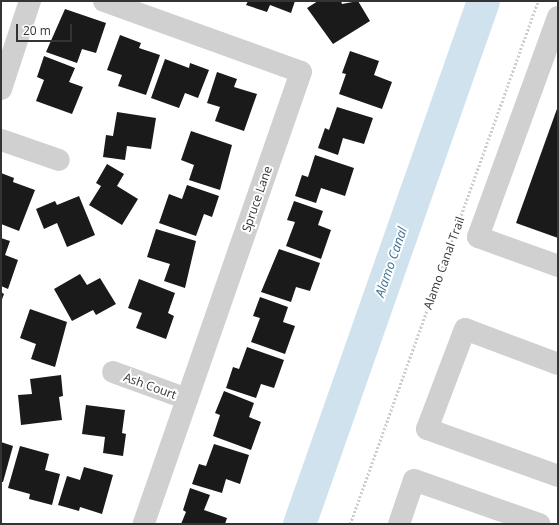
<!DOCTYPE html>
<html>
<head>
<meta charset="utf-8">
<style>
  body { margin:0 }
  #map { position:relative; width:559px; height:525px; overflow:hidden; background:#fff; font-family:"Open Sans",sans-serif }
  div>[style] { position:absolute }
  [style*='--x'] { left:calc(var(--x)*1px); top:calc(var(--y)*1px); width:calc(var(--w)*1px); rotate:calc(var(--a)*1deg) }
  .river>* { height:33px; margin:-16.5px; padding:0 16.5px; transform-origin:16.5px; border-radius:16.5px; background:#cfe2ee }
  .building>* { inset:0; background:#1a1a1a }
  .path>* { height:2.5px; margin-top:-1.25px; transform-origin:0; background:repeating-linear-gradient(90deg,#cdcdcd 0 2px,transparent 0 4px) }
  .minor>* { height:22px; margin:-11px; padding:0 11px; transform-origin:11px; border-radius:11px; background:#d0d0d0 }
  span { translate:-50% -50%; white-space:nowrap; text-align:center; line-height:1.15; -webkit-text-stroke:4px #fff; paint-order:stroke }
  .street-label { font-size:12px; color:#333 }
  .water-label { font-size:13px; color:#3f7597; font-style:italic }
  .frame { position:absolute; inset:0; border:2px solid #333; pointer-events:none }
  .scale { position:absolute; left:16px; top:24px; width:56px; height:18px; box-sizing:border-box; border:2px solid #333; border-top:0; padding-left:5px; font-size:12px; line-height:14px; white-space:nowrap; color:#333; -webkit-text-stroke:3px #fff; paint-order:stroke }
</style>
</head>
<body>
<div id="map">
  <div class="river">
    <div style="--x:299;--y:524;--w:554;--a:-70.62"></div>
  </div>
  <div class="building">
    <div style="clip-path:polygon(248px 1px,295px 1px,291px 13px,270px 5px,267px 12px,246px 5px)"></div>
    <div style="clip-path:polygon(318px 1px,341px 1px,342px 4px,358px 1px,370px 21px,333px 44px,307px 8px)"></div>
    <div style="clip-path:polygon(65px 9px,106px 23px,96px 53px,82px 49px,77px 63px,46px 52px)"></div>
    <div style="clip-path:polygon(120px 35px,141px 43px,139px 48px,160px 55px,146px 95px,118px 86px,122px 75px,107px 70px)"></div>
    <div style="clip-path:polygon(350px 51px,379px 61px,374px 75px,392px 82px,382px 109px,339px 94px,346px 74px,342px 73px)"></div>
    <div style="clip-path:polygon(44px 56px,75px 68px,69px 82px,83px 87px,72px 114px,36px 101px,44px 80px,37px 77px)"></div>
    <div style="clip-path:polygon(165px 59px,189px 68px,190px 63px,209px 70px,198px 98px,185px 93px,179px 108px,151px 98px)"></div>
    <div style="clip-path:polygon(217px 72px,237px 79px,234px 87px,257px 94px,244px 131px,215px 121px,220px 107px,207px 103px)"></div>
    <div style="clip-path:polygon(558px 106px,558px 238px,516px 223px)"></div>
    <div style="clip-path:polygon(337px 107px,373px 118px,364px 144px,343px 138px,338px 155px,318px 148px,325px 128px,329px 130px)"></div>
    <div style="clip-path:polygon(117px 112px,156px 118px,151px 149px,127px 146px,125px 160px,103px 157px,106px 135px,113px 136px)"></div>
    <div style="clip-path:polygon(191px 131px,232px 145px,220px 190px,189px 180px,194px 165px,181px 160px)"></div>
    <div style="clip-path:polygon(315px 155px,354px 168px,345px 196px,321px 188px,316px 203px,295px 196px,302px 175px,308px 177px)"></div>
    <div style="clip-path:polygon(107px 164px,124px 174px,117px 186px,138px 199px,122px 225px,89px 205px,101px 186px,96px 183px)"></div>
    <div style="clip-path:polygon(1px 173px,14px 178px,13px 182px,35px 190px,19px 231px,1px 224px)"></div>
    <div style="clip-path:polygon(187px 185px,219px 196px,212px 217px,204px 214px,196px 236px,159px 223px,169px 194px,182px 199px)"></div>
    <div style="clip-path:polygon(79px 196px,95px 235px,67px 247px,57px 223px,44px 229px,36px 209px,55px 201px,57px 205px)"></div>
    <div style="clip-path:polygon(294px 201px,323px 211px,318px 225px,331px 230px,321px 259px,286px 246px,295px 222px,287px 220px)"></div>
    <div style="clip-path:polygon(156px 229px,196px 241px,185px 288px,164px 281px,170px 264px,147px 257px)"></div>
    <div style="clip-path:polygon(1px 238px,10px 241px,5px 255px,18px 260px,8px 289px,1px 286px)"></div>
    <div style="clip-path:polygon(279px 249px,320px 263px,310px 291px,296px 287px,291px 302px,261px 292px)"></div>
    <div style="clip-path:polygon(80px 274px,87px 285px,100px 278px,116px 304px,96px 315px,93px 310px,72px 321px,54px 289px)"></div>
    <div style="clip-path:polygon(139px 279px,175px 293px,168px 313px,174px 316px,166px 339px,136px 328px,142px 313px,128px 308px)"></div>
    <div style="clip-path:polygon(1px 292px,4px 294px,1px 302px)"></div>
    <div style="clip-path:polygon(260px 297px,288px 307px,283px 322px,295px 326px,285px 354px,251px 342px,260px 318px,253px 316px)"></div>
    <div style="clip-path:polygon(30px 309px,67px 322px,55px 367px,31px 359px,36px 344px,20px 338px)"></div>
    <div style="clip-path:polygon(247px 347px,284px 360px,274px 388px,261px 384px,256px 398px,226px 388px,233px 367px,239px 369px)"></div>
    <div style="clip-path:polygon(61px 375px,63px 396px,59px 397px,62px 420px,21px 425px,18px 395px,32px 394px,30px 379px)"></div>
    <div style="clip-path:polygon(224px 391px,254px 403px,249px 417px,261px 422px,251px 450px,213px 436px,220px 415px,215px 413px)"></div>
    <div style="clip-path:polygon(86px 405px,125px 410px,122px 433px,126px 434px,123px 456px,103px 453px,105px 437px,82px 434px)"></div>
    <div style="clip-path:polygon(1px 442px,13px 446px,3px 482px,1px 482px)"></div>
    <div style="clip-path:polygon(214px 444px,249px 455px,240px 484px,226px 479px,222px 493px,192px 484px,199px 464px,206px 466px)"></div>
    <div style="clip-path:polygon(20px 446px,49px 454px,45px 470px,60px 474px,52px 505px,29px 499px,30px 494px,8px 488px)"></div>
    <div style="clip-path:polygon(84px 467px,113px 475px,102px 514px,80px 507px,79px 511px,58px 505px,67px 476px,80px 480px)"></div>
    <div style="clip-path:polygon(190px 488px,210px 495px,204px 510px,227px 518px,225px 524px,181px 524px,186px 512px,183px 510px)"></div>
  </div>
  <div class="path">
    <div style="--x:350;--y:524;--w:556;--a:-70.23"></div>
  </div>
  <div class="minor">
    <div style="--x:104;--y:1;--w:209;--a:19.8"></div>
    <div style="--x:301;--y:72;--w:478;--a:109.2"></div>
    <div style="--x:558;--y:17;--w:234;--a:110"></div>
    <div style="--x:478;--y:237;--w:85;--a:19.9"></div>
    <div style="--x:1;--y:89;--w:93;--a:-71.8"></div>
    <div style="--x:1;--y:140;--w:61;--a:19"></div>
    <div style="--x:558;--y:364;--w:99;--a:-159.4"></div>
    <div style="--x:465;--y:329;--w:107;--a:110.8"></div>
    <div style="--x:427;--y:429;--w:139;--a:19.7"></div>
    <div style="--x:113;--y:372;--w:79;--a:20"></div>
    <div style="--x:399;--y:524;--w:46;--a:-71.2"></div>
    <div style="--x:414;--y:480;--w:133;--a:19.4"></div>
  </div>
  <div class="street-label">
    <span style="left:257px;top:199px;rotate:-71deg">Spruce Lane</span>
    <span style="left:444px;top:263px;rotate:-70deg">Alamo Canal Trail</span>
    <span style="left:150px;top:386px;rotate:20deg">Ash Court</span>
  </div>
  <div class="water-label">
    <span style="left:391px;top:262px;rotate:-71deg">Alamo Canal</span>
  </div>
  <div class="frame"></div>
  <div class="scale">20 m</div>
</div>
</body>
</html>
